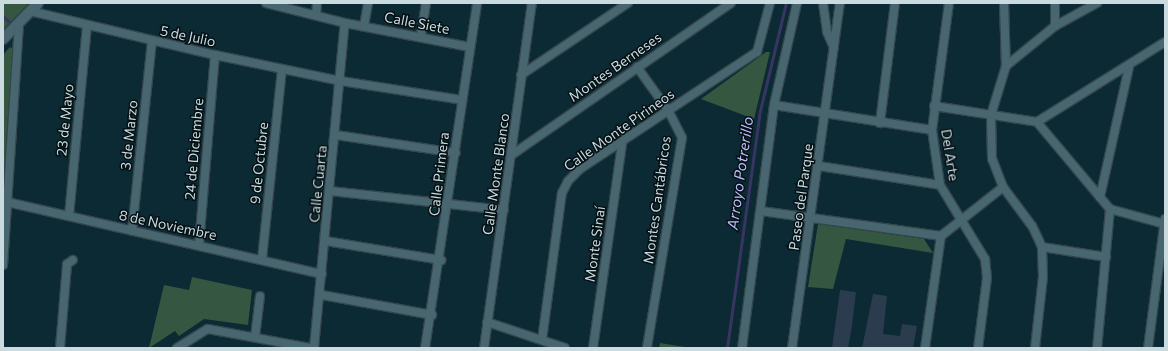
<!DOCTYPE html>
<html>
<head>
<meta charset="utf-8">
<style>
  body { margin:0 }
  #map { position:relative; width:1168px; height:351px; overflow:hidden; background:#0c2a33; font-family:Commissioner,sans-serif }
  div>[style] { position:absolute }
  [style*='--x'] { left:calc(var(--x)*1px); top:calc(var(--y)*1px); width:calc(var(--w)*1px); rotate:calc(var(--a)*1deg) }
  .green>* { inset:0; background:#355640 }
  .stream>* { height:2.5px; margin:-1.25px; padding:0 1.25px; transform-origin:1.25px; border-radius:1.25px; background:#383562 }
  .building>* { inset:0; background:#2b3c4e }
  .roads { filter:drop-shadow(1px 0 #35464c) drop-shadow(-1px 0 #35464c) drop-shadow(0 1px #35464c) drop-shadow(0 -1px #35464c) }
  .minor>* { height:8px; margin:-4px; padding:0 4px; transform-origin:4px; border-radius:4px; background:#486670 }
  .tertiary>* { height:10px; margin:-5px; padding:0 5px; transform-origin:5px; border-radius:5px; background:#486670 }
  span { translate:-50% -50%; white-space:nowrap; text-align:center; line-height:1.15; -webkit-text-stroke:3px #051115; paint-order:stroke }
  .street-label { font-size:14px; color:#cadbe0 }
  .water-label { font-size:15px; color:#bfbffc; font-style:italic }
  .frame { position:absolute; inset:0; border:4px solid #cadbe0; pointer-events:none }
</style>
</head>
<body>
<div id="map">
  <div class="green">
    <div style="clip-path:polygon(3px 3px,29px 3px,3px 30px)"></div>
    <div style="clip-path:polygon(10px 47px,15px 50px,3px 191px,3px 55px)"></div>
    <div style="clip-path:polygon(766px 52px,770px 52px,754px 119px,701px 99px)"></div>
    <div style="clip-path:polygon(818px 224px,924px 239px,933px 253px,846px 239px,833px 289px,808px 287px)"></div>
    <div style="clip-path:polygon(192px 277px,252px 290px,248px 325px,204px 319px,179px 336px,175px 331px,149px 348px,164px 285px,189px 290px)"></div>
    <div style="clip-path:polygon(660px 343px,691px 348px,659px 348px)"></div>
  </div>
  <div class="stream">
    <div style="--x:3;--y:16;--w:9;--a:41"></div>
    <div style="--x:727;--y:348;--w:239;--a:-82.1"></div>
    <div style="--x:760;--y:111;--w:111;--a:-76.5"></div>
  </div>
  <div class="building">
    <div style="clip-path:polygon(840px 290px,856px 292px,852px 326px,848px 348px,832px 348px)"></div>
    <div style="clip-path:polygon(873px 294px,887px 296px,883px 334px,900px 336px,902px 324px,917px 326px,913px 348px,862px 348px)"></div>
  </div>
  <div class="roads">
    <div class="minor">
      <div style="--x:266;--y:3;--w:81;--a:14.2"></div>
      <div style="--x:345;--y:23;--w:127;--a:10.9"></div>
      <div style="--x:823;--y:3;--w:29;--a:82"></div>
      <div style="--x:827;--y:32;--w:17;--a:66"></div>
      <div style="--x:949;--y:3;--w:128;--a:97.6"></div>
      <div style="--x:932;--y:130;--w:56;--a:81.7"></div>
      <div style="--x:940;--y:185;--w:87;--a:58.7"></div>
      <div style="--x:985;--y:259;--w:19;--a:84"></div>
      <div style="--x:987;--y:278;--w:71;--a:97.3"></div>
      <div style="--x:1004;--y:3;--w:63;--a:88.2"></div>
      <div style="--x:1055;--y:3;--w:23;--a:90"></div>
      <div style="--x:30;--y:11;--w:190;--a:13.4"></div>
      <div style="--x:215;--y:55;--w:129;--a:11.7"></div>
      <div style="--x:341;--y:81;--w:122;--a:8.9"></div>
      <div style="--x:316;--y:15;--w:12;--a:-85"></div>
      <div style="--x:364;--y:26;--w:23;--a:-80"></div>
      <div style="--x:421;--y:35;--w:32;--a:-81"></div>
      <div style="--x:637;--y:67;--w:53;--a:54.2"></div>
      <div style="--x:668;--y:110;--w:31;--a:63"></div>
      <div style="--x:682;--y:138;--w:213;--a:99.5"></div>
      <div style="--x:521;--y:75;--w:129;--a:-33.9"></div>
      <div style="--x:774;--y:105;--w:160;--a:9"></div>
      <div style="--x:934;--y:106;--w:104;--a:8.8"></div>
      <div style="--x:1037;--y:122;--w:114;--a:50"></div>
      <div style="--x:1110;--y:209;--w:140;--a:95.3"></div>
      <div style="--x:1037;--y:122;--w:151;--a:-32"></div>
      <div style="--x:880;--y:123;--w:121;--a:-82.9"></div>
      <div style="--x:336;--y:135;--w:121;--a:8.5"></div>
      <div style="--x:513;--y:154;--w:265;--a:-34.7"></div>
      <div style="--x:819;--y:166;--w:122;--a:8.9"></div>
      <div style="--x:330;--y:191;--w:175;--a:6.2"></div>
      <div style="--x:1100;--y:197;--w:133;--a:-77.4"></div>
      <div style="--x:7;--y:202;--w:323;--a:12.9"></div>
      <div style="--x:1110;--y:209;--w:57;--a:15.3"></div>
      <div style="--x:761;--y:211;--w:182;--a:7.9"></div>
      <div style="--x:69;--y:216;--w:191;--a:-84.6"></div>
      <div style="--x:132;--y:231;--w:190;--a:-84"></div>
      <div style="--x:326;--y:241;--w:117;--a:9.4"></div>
      <div style="--x:199;--y:245;--w:191;--a:-85.2"></div>
      <div style="--x:1042;--y:247;--w:65;--a:8.9"></div>
      <div style="--x:262;--y:259;--w:191;--a:-84"></div>
      <div style="--x:3;--y:265;--w:243;--a:-86.2"></div>
      <div style="--x:322;--y:295;--w:112;--a:10.3"></div>
      <div style="--x:487;--y:322;--w:82;--a:18.4"></div>
      <div style="--x:255;--y:337;--w:41;--a:-83"></div>
      <div style="--x:542;--y:340;--w:148;--a:-82.3"></div>
      <div style="--x:562;--y:193;--w:13;--a:-63"></div>
      <div style="--x:568;--y:181;--w:17;--a:-45"></div>
      <div style="--x:580;--y:169;--w:212;--a:-33.5"></div>
      <div style="--x:757;--y:52;--w:51;--a:-75.1"></div>
      <div style="--x:60;--y:348;--w:84;--a:-85.2"></div>
      <div style="--x:67;--y:264;--w:7;--a:-34"></div>
      <div style="--x:177;--y:348;--w:36;--a:-32"></div>
      <div style="--x:208;--y:329;--w:105;--a:10.5"></div>
      <div style="--x:314;--y:348;--w:326;--a:-84.6"></div>
      <div style="--x:425;--y:348;--w:349;--a:-81.4"></div>
      <div style="--x:484;--y:348;--w:348;--a:-82.1"></div>
      <div style="--x:593;--y:348;--w:207;--a:-81.9"></div>
      <div style="--x:742;--y:348;--w:245;--a:-82.5"></div>
      <div style="--x:774;--y:105;--w:105;--a:-77.3"></div>
      <div style="--x:792;--y:348;--w:348;--a:-82.1"></div>
      <div style="--x:925;--y:348;--w:113;--a:-81.9"></div>
      <div style="--x:941;--y:236;--w:79;--a:-38.3"></div>
      <div style="--x:1035;--y:348;--w:71;--a:-83.6"></div>
      <div style="--x:1043;--y:277;--w:30;--a:-92"></div>
      <div style="--x:1042;--y:247;--w:23;--a:-115"></div>
      <div style="--x:1032;--y:226;--w:49;--a:-126.6"></div>
      <div style="--x:1003;--y:187;--w:30;--a:-111"></div>
      <div style="--x:992;--y:159;--w:44;--a:-91.3"></div>
      <div style="--x:991;--y:115;--w:51;--a:-73"></div>
      <div style="--x:1006;--y:66;--w:63;--a:-39.2"></div>
      <div style="--x:1055;--y:26;--w:48;--a:-28.7"></div>
      <div style="--x:1148;--y:348;--w:130;--a:-82.5"></div>
    </div>
    <div class="tertiary">
      <div style="--x:3;--y:39;--w:50;--a:-45.8"></div>
    </div>
  </div>
  <div class="street-label">
    <span style="left:417px;top:23px;rotate:11deg">Calle Siete</span>
    <span style="left:188px;top:36px;rotate:12deg">5 de Julio</span>
    <span style="left:615px;top:67px;rotate:-35deg">Montes Berneses</span>
    <span style="left:65px;top:120px;rotate:-84deg">23 de Mayo</span>
    <span style="left:619px;top:130px;rotate:-35deg">Calle Monte Pirineos</span>
    <span style="left:129px;top:135px;rotate:-84deg">3 de Marzo</span>
    <span style="left:194px;top:149px;rotate:-85deg">24 de Diciembre</span>
    <span style="left:950px;top:155px;rotate:81deg">Del Arte</span>
    <span style="left:259px;top:163px;rotate:-84deg">9 de Octubre</span>
    <span style="left:439px;top:174px;rotate:-83deg">Calle Primera</span>
    <span style="left:496px;top:174px;rotate:-82deg">Calle Monte Blanco</span>
    <span style="left:318px;top:184px;rotate:-84deg">Calle Cuarta</span>
    <span style="left:801px;top:197px;rotate:-82deg">Paseo del Parque</span>
    <span style="left:657px;top:200px;rotate:-82deg">Montes Cantábricos</span>
    <span style="left:168px;top:225px;rotate:12deg">8 de Noviembre</span>
    <span style="left:595px;top:244px;rotate:-82deg">Monte Sinaí</span>
  </div>
  <div class="water-label">
    <span style="left:740px;top:173px;rotate:-82deg">Arroyo Potrerillo</span>
  </div>
  <div class="frame"></div>
</div>
</body>
</html>
